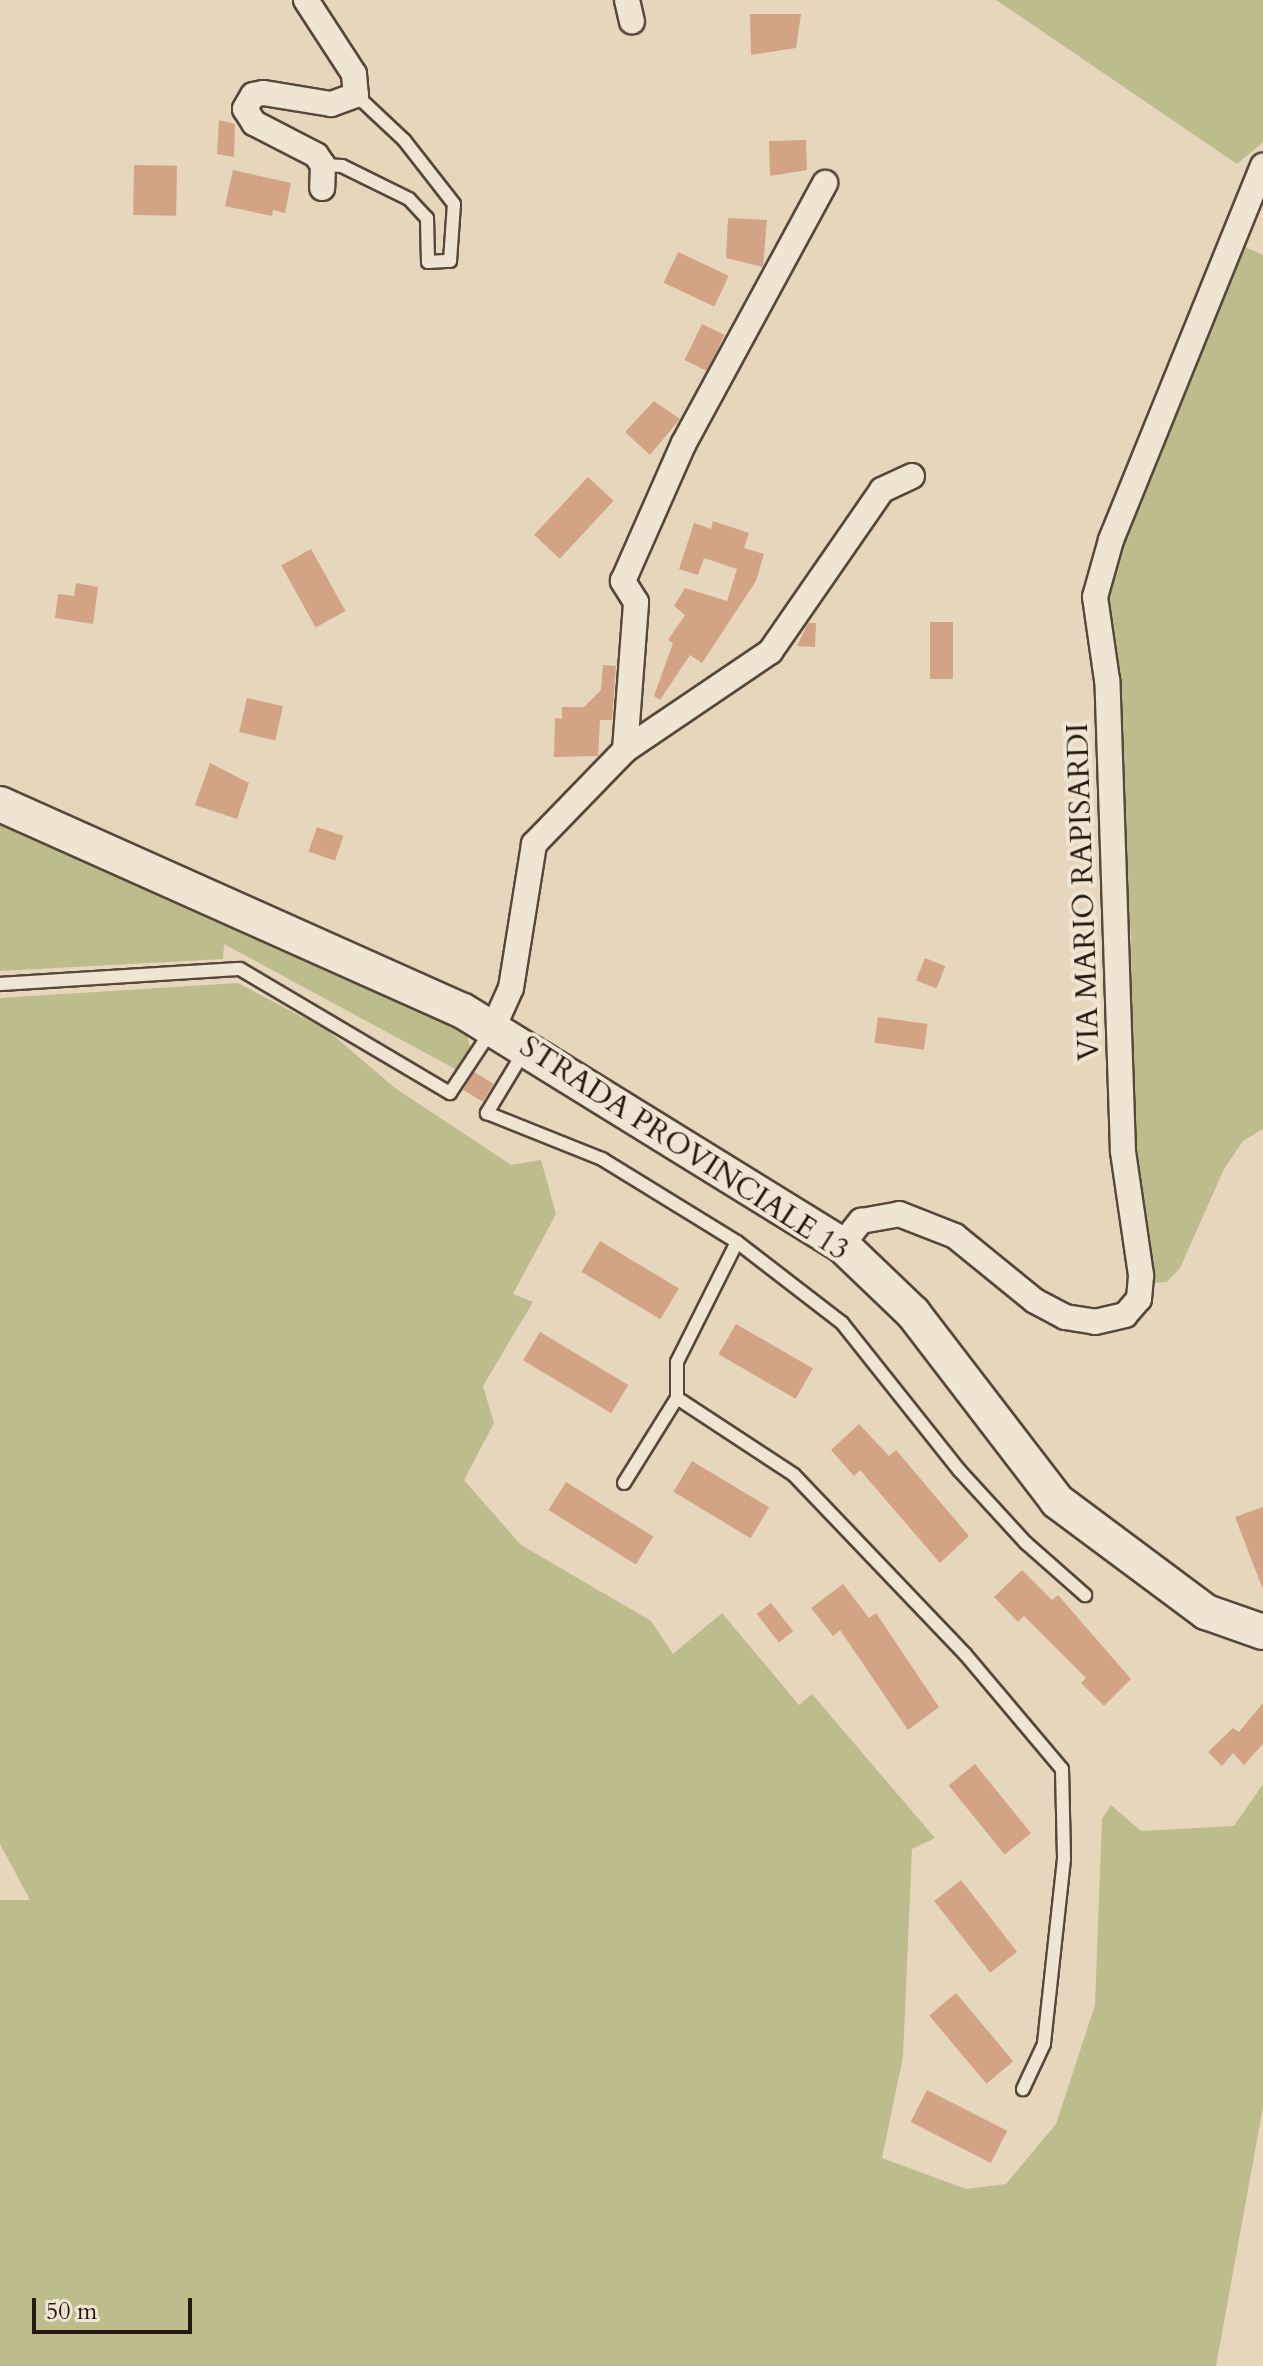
<!DOCTYPE html>
<html>
<head>
<meta charset="utf-8">
<style>
  body { margin:0 }
  #map { position:relative; width:1263px; height:2366px; overflow:hidden; background:#e6d7bc; font-family:Cardo,serif }
  div>[style] { position:absolute }
  [style*='--x'] { left:calc(var(--x)*1px); top:calc(var(--y)*1px); width:calc(var(--w)*1px); rotate:calc(var(--a)*1deg) }
  .green>* { inset:0; background:#bcbc8c }
  .building>* { inset:0; background:#d3a385; transform-origin:0 0 }
  .roads { filter:drop-shadow(2px 0 #56483a) drop-shadow(-2px 0 #56483a) drop-shadow(0 2px #56483a) drop-shadow(0 -2px #56483a) }
  .service>* { height:12px; margin:-6px; padding:0 6px; transform-origin:6px; border-radius:6px; background:#efe5d3 }
  .minor>* { height:24px; margin:-12px; padding:0 12px; transform-origin:12px; border-radius:12px; background:#efe5d3 }
  .secondary>* { height:34px; margin:-17px; padding:0 17px; transform-origin:17px; border-radius:17px; background:#efe5d3 }
  span { translate:-50% -50%; white-space:nowrap; text-align:center; line-height:1.15; -webkit-text-stroke:8px #efe5d3; paint-order:stroke }
  .street-label { font-size:30px; color:#26190f }
  .scale { position:absolute; left:32px; top:2298px; width:160px; height:36px; box-sizing:border-box; border:4px solid #26190f; border-top:0; padding-left:10px; font-size:24px; line-height:28px; white-space:nowrap; color:#26190f; -webkit-text-stroke:6px #efe5d3; paint-order:stroke }
</style>
</head>
<body>
<div id="map">
  <div class="green">
    <div style="clip-path:polygon(996px 0,1263px 0,1263px 142px,1237px 164px)"></div>
    <div style="clip-path:polygon(1243px 246px,1263px 255px,1263px 1129px,1243px 1141px,1224px 1169px,1180px 1268px,1167px 1282px,1153px 1283px,1133px 1144px,1131px 937px,1107px 595px,1111px 566px)"></div>
    <div style="clip-path:polygon(0 821px,465px 1029px,471px 1049px,457px 1070px,224px 944px,223px 959px,0 971px)"></div>
    <div style="clip-path:polygon(238px 983px,327px 1030px,395px 1088px,511px 1165px,541px 1160px,556px 1214px,513px 1294px,533px 1302px,483px 1386px,494px 1423px,464px 1480px,521px 1545px,651px 1621px,673px 1654px,722px 1613px,799px 1705px,812px 1694px,935px 1838px,912px 1849px,903px 2057px,882px 2158px,966px 2189px,1006px 2184px,1056px 2124px,1095px 2005px,1102px 1819px,1111px 1805px,1141px 1831px,1234px 1826px,1263px 1784px,1263px 2107px,1216px 2366px,0 2366px,0 1900px,30px 1900px,0 1844px,0 998px)"></div>
  </div>
  <div class="building">
    <div style="clip-path:polygon(750px 14px,801px 14px,796px 48px,751px 55px)"></div>
    <div style="clip-path:polygon(219px 120px,235px 124px,234px 157px,217px 154px)"></div>
    <div style="clip-path:polygon(806px 140px,807px 170px,770px 176px,769px 141px)"></div>
    <div style="left:134px;top:165px;width:43px;height:50px;rotate:1deg"></div>
    <div style="clip-path:polygon(233px 170px,291px 183px,285px 213px,273px 210px,272px 216px,225px 206px)"></div>
    <div style="clip-path:polygon(728px 218px,767px 220px,763px 267px,726px 258px)"></div>
    <div style="left:678px;top:252px;width:56px;height:34px;rotate:25deg"></div>
    <div style="left:702px;top:324px;width:25px;height:40px;rotate:26deg"></div>
    <div style="clip-path:polygon(654px 401px,680px 419px,650px 455px,625px 432px)"></div>
    <div style="left:588px;top:477px;width:35px;height:79px;rotate:43deg"></div>
    <div style="clip-path:polygon(713px 521px,749px 533px,744px 548px,764px 554px,756px 581px,702px 663px,690px 655px,660px 700px,654px 696px,673px 643px,668px 640px,685px 615px,674px 606px,685px 588px,727px 601px,737px 569px,704px 558px,698px 575px,679px 569px,694px 523px,711px 529px)"></div>
    <div style="left:311px;top:549px;width:71px;height:34px;rotate:61deg"></div>
    <div style="clip-path:polygon(76px 583px,98px 587px,93px 624px,55px 618px,58px 594px,74px 596px)"></div>
    <div style="left:930px;top:622px;width:23px;height:57px"></div>
    <div style="clip-path:polygon(808px 623px,816px 623px,815px 647px,797px 646px)"></div>
    <div style="clip-path:polygon(603px 665px,616px 666px,612px 720px,600px 720px,598px 756px,554px 757px,555px 718px,562px 719px,562px 707px,584px 707px,601px 690px)"></div>
    <div style="left:247px;top:698px;width:37px;height:35px;rotate:13deg"></div>
    <div style="clip-path:polygon(210px 763px,249px 783px,237px 819px,195px 805px)"></div>
    <div style="left:317px;top:827px;width:28px;height:26px;rotate:19deg"></div>
    <div style="left:925px;top:958px;width:22px;height:24px;rotate:22deg"></div>
    <div style="left:878px;top:1017px;width:50px;height:26px;rotate:8deg"></div>
    <div style="left:474px;top:1072px;width:23px;height:21px;rotate:31deg"></div>
    <div style="left:600px;top:1241px;width:92px;height:36px;rotate:31deg"></div>
    <div style="left:736px;top:1324px;width:89px;height:35px;rotate:30deg"></div>
    <div style="left:540px;top:1332px;width:103px;height:33px;rotate:31deg"></div>
    <div style="clip-path:polygon(859px 1424px,889px 1456px,896px 1450px,969px 1536px,940px 1563px,860px 1470px,854px 1476px,831px 1450px)"></div>
    <div style="left:692px;top:1461px;width:90px;height:36px;rotate:31deg"></div>
    <div style="left:566px;top:1482px;width:103px;height:33px;rotate:32deg"></div>
    <div style="clip-path:polygon(1263px 1507px,1263px 1587px,1262px 1587px,1235px 1517px)"></div>
    <div style="clip-path:polygon(1022px 1570px,1052px 1600px,1058px 1595px,1131px 1679px,1104px 1706px,1081px 1683px,1086px 1678px,1024px 1616px,1018px 1622px,994px 1597px)"></div>
    <div style="clip-path:polygon(843px 1584px,869px 1618px,876px 1613px,939px 1707px,908px 1730px,840px 1630px,833px 1636px,811px 1608px)"></div>
    <div style="left:771px;top:1603px;width:36px;height:18px;rotate:52deg"></div>
    <div style="clip-path:polygon(1263px 1703px,1263px 1744px,1244px 1765px,1233px 1753px,1222px 1766px,1208px 1752px,1233px 1728px,1239px 1732px)"></div>
    <div style="left:975px;top:1764px;width:89px;height:34px;rotate:51deg"></div>
    <div style="left:961px;top:1880px;width:91px;height:34px;rotate:52deg"></div>
    <div style="left:956px;top:1993px;width:89px;height:35px;rotate:50deg"></div>
    <div style="left:927px;top:2090px;width:90px;height:36px;rotate:27deg"></div>
  </div>
  <div class="roads">
    <div class="service">
      <div style="--x:323;--y:165;--w:19;--a:3"></div>
      <div style="--x:342;--y:166;--w:75;--a:26.2"></div>
      <div style="--x:409;--y:199;--w:26;--a:47"></div>
      <div style="--x:427;--y:218;--w:44;--a:88.7"></div>
      <div style="--x:428;--y:262;--w:22;--a:-3"></div>
      <div style="--x:450;--y:261;--w:57;--a:-86"></div>
      <div style="--x:454;--y:204;--w:81;--a:-128"></div>
      <div style="--x:404;--y:140;--w:66;--a:-136.8"></div>
      <div style="--x:0;--y:984;--w:240;--a:-3.6"></div>
      <div style="--x:240;--y:969;--w:244;--a:30.6"></div>
      <div style="--x:450;--y:1093;--w:74;--a:-56.5"></div>
      <div style="--x:525;--y:1050;--w:74;--a:121.1"></div>
      <div style="--x:487;--y:1113;--w:124;--a:21.8"></div>
      <div style="--x:602;--y:1159;--w:158;--a:31.6"></div>
      <div style="--x:737;--y:1242;--w:133;--a:37.6"></div>
      <div style="--x:842;--y:1323;--w:188;--a:51.5"></div>
      <div style="--x:959;--y:1470;--w:99;--a:47.5"></div>
      <div style="--x:1026;--y:1543;--w:79;--a:41.4"></div>
      <div style="--x:737;--y:1242;--w:134;--a:116.6"></div>
      <div style="--x:677;--y:1362;--w:36;--a:90"></div>
      <div style="--x:677;--y:1398;--w:140;--a:33.3"></div>
      <div style="--x:794;--y:1475;--w:248;--a:46.3"></div>
      <div style="--x:965;--y:1654;--w:150;--a:49.9"></div>
      <div style="--x:1062;--y:1769;--w:90;--a:88.7"></div>
      <div style="--x:1064;--y:1859;--w:186;--a:96.2"></div>
      <div style="--x:1044;--y:2044;--w:50;--a:115"></div>
      <div style="--x:624;--y:1483;--w:100;--a:-58.1"></div>
    </div>
    <div class="minor">
      <div style="--x:306;--y:0;--w:88;--a:57"></div>
      <div style="--x:354;--y:74;--w:21;--a:85"></div>
      <div style="--x:356;--y:95;--w:27;--a:160"></div>
      <div style="--x:331;--y:104;--w:69;--a:-170.8"></div>
      <div style="--x:263;--y:93;--w:10;--a:169"></div>
      <div style="--x:253;--y:95;--w:16;--a:120"></div>
      <div style="--x:245;--y:109;--w:17;--a:57"></div>
      <div style="--x:254;--y:123;--w:70;--a:27.3"></div>
      <div style="--x:316;--y:155;--w:12;--a:55"></div>
      <div style="--x:323;--y:165;--w:23;--a:92"></div>
      <div style="--x:627;--y:0;--w:22;--a:77"></div>
      <div style="--x:625;--y:750;--w:175;--a:-34.1"></div>
      <div style="--x:770;--y:652;--w:197;--a:-55.3"></div>
      <div style="--x:882;--y:490;--w:33;--a:-25"></div>
      <div style="--x:493;--y:1028;--w:44;--a:-65.8"></div>
      <div style="--x:511;--y:988;--w:146;--a:-80.9"></div>
      <div style="--x:534;--y:844;--w:131;--a:-45.9"></div>
      <div style="--x:625;--y:750;--w:148;--a:-85.7"></div>
      <div style="--x:636;--y:602;--w:25;--a:-122"></div>
      <div style="--x:623;--y:581;--w:151;--a:-66.2"></div>
      <div style="--x:684;--y:443;--w:296;--a:-61.5"></div>
      <div style="--x:842;--y:1245;--w:31;--a:-52"></div>
      <div style="--x:861;--y:1221;--w:39;--a:-10"></div>
      <div style="--x:899;--y:1214;--w:60;--a:21.4"></div>
      <div style="--x:955;--y:1236;--w:103;--a:39.1"></div>
      <div style="--x:1035;--y:1301;--w:34;--a:28"></div>
      <div style="--x:1065;--y:1317;--w:30;--a:9"></div>
      <div style="--x:1095;--y:1322;--w:31;--a:-13"></div>
      <div style="--x:1125;--y:1315;--w:21;--a:-49"></div>
      <div style="--x:1139;--y:1299;--w:24;--a:-85"></div>
      <div style="--x:1141;--y:1275;--w:125;--a:-98.3"></div>
      <div style="--x:1123;--y:1151;--w:471;--a:-91.9"></div>
      <div style="--x:1107;--y:680;--w:84;--a:-98.2"></div>
      <div style="--x:1095;--y:597;--w:59;--a:-74.3"></div>
      <div style="--x:1111;--y:540;--w:404;--a:-67.9"></div>
    </div>
    <div class="secondary">
      <div style="--x:0;--y:804;--w:507;--a:24.09"></div>
      <div style="--x:463;--y:1011;--w:445;--a:31.7"></div>
      <div style="--x:842;--y:1245;--w:98;--a:43.8"></div>
      <div style="--x:913;--y:1313;--w:237;--a:52.5"></div>
      <div style="--x:1057;--y:1501;--w:186;--a:36.7"></div>
      <div style="--x:1206;--y:1612;--w:60;--a:19.3"></div>
    </div>
  </div>
  <div class="street-label">
    <span style="left:1084px;top:892px;rotate:-92deg">VIA MARIO RAPISARDI</span>
    <span style="left:684px;top:1149px;rotate:33deg">STRADA PROVINCIALE 13</span>
  </div>
  <div class="scale">50 m</div>
</div>
</body>
</html>
